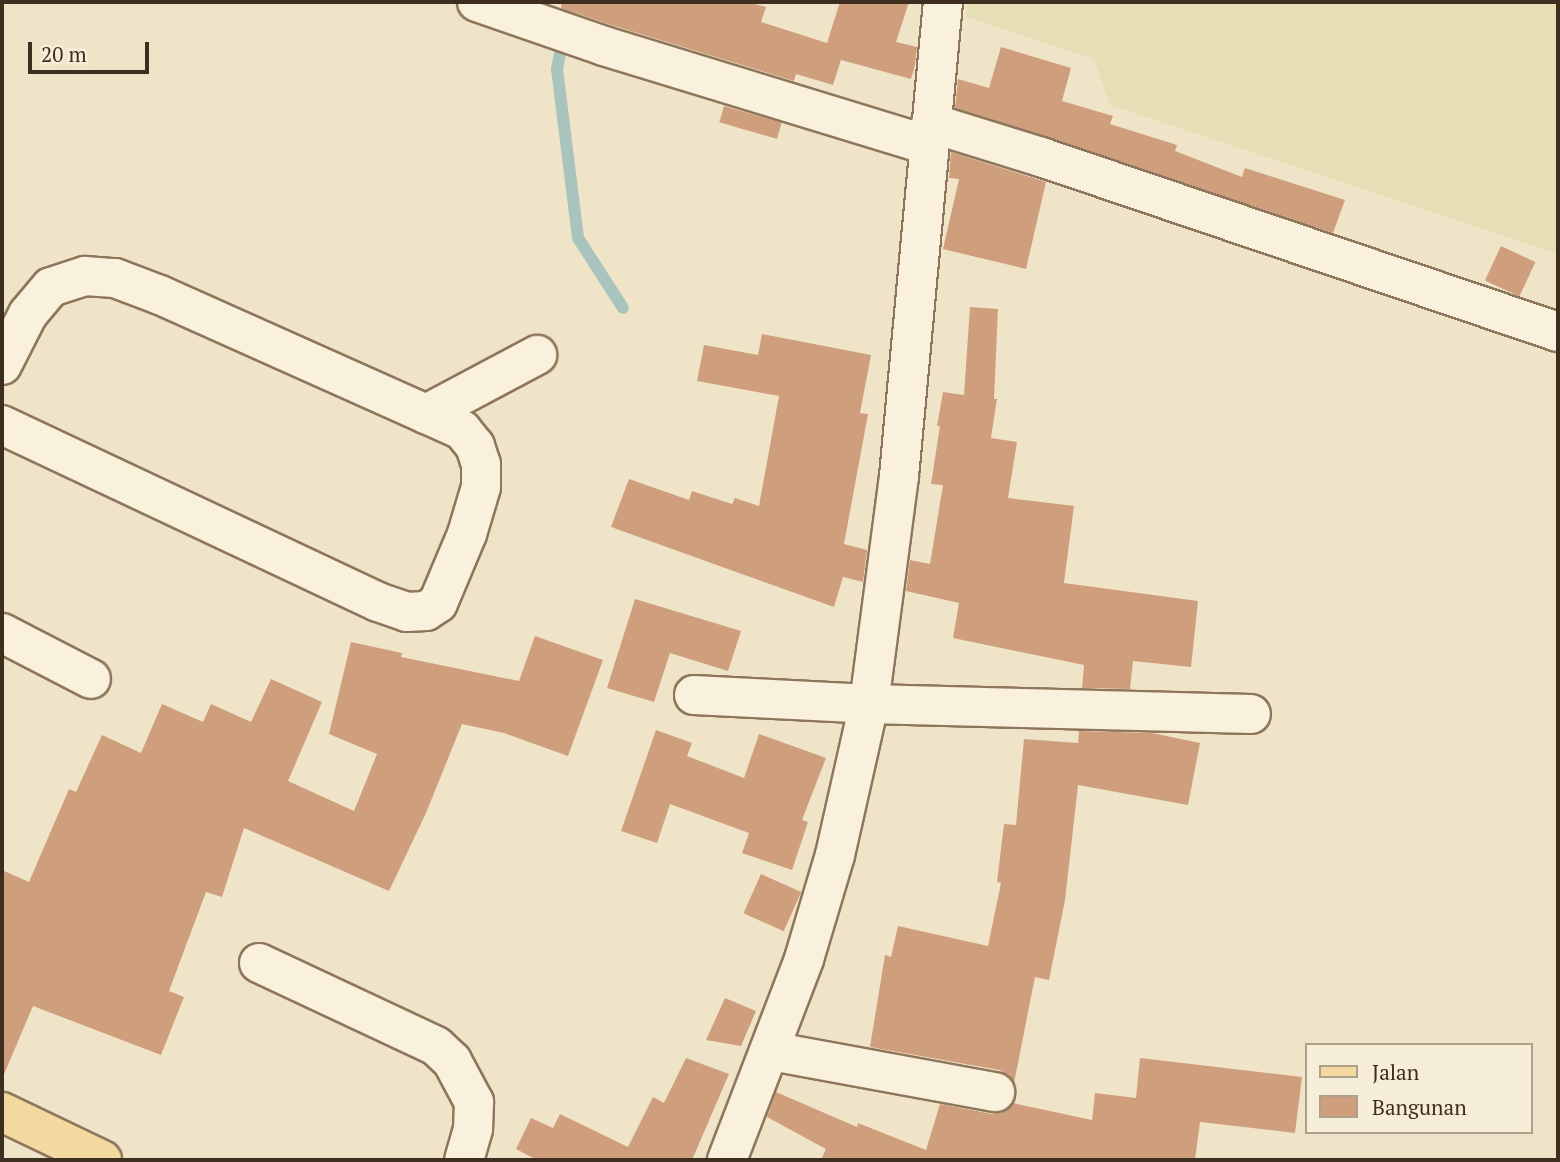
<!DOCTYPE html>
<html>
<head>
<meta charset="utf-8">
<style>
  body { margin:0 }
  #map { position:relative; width:1560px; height:1162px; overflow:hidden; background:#f0e4c8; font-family:"PT Serif",serif }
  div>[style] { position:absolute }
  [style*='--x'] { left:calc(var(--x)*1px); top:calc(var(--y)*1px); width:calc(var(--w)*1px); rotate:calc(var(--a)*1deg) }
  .farmland>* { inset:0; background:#e6deb5 }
  .stream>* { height:12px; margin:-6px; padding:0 6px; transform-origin:6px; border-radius:6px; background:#a9c4bc }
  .building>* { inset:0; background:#cf9f7d; transform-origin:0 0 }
  .roads { filter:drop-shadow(2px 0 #8d765c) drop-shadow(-2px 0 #8d765c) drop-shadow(0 2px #8d765c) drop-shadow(0 -2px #8d765c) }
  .minor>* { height:38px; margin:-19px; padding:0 19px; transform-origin:19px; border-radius:19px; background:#faf1dc }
  .major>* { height:38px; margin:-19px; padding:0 19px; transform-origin:19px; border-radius:19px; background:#f3d9a0 }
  span { translate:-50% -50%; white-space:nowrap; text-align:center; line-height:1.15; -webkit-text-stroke:5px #f7eed8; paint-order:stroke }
  .frame { position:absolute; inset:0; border:4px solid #3d2e20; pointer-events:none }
  .legend { position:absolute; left:1305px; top:1043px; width:228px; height:91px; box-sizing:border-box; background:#f7eed8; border:2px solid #ada18e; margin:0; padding:9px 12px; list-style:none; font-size:21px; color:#3d2e20 }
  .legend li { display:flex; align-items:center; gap:14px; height:35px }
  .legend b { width:35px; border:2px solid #ada18e }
  .scale { position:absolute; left:28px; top:42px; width:121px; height:32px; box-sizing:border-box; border:4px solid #3d2e20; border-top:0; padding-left:9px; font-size:21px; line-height:24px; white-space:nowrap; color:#3d2e20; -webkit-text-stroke:5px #f7eed8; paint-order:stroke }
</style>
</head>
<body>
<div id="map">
  <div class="farmland">
    <div style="clip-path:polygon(967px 2px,1558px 2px,1558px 254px,1110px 105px,1094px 59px,966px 17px)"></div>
  </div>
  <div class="stream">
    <div style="--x:570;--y:2;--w:68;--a:101"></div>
    <div style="--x:557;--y:69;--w:170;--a:82.9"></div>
    <div style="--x:578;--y:238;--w:83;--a:57.3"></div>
  </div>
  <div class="building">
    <div style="clip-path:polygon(562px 2px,747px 2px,766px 7px,761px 22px,827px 43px,840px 2px,909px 2px,896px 42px,917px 47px,915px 65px,911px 79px,841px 60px,833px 85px,796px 74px,794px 81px,611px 25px,561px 8px)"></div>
    <div style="clip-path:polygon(1001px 47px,1071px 68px,1062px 101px,1113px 116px,1110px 124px,1177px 145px,1175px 151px,1242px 177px,1245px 168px,1345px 200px,1333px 233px,955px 108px,958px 79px,989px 88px)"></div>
    <div style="left:724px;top:106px;width:60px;height:17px;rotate:16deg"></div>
    <div style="clip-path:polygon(951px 152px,1046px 182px,1026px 269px,943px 249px,959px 179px,949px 178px)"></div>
    <div style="left:1501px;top:246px;width:38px;height:38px;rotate:25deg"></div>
    <div style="clip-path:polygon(970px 307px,998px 309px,994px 399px,997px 399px,991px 438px,1017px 442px,1008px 498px,1074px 506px,1064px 583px,1198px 601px,1191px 667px,1133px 661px,1130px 689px,1082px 688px,1084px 665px,953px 638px,959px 603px,906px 591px,910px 560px,930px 564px,943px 485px,931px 484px,940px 426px,937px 426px,943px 392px,964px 395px)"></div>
    <div style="clip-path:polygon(762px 334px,871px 355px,860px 413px,868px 414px,844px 544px,867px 550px,863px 582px,843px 577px,834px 607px,611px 527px,629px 479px,689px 500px,692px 491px,732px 504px,735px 498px,759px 506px,779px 396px,697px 381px,704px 345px,758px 355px)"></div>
    <div style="clip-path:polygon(635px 599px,741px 631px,728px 671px,670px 653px,654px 702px,607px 688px)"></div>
    <div style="clip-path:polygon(535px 636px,603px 660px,568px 756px,504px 733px,462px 724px,426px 813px,389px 891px,244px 828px,222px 897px,206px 892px,169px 991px,184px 997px,161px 1055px,33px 1006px,2px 1079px,2px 870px,29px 882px,69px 789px,76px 792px,102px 735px,141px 753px,162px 704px,203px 722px,211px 704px,251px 722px,271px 679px,322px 702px,288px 781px,354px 811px,377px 754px,329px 734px,351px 642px,402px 653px,401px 657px,519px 681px)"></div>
    <div style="clip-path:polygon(656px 730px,692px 743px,687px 756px,744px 778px,759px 734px,826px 758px,802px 820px,808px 822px,792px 870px,742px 853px,749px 833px,670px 804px,657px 843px,621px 831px)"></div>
    <div style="clip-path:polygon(1079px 731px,1152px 733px,1200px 743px,1188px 805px,1078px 785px,1065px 900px,1049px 980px,1035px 977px,1014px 1083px,1009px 1075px,999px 1070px,870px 1047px,885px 955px,891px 957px,898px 926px,988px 946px,1001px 883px,997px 882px,1004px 824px,1016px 825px,1024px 739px,1078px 743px)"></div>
    <div style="left:761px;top:874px;width:44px;height:43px;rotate:24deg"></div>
    <div style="clip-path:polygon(725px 998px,756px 1011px,741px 1046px,706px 1040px)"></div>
    <div style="clip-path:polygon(686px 1058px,729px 1074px,692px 1160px,537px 1160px,516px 1149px,531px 1118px,553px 1128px,560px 1114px,628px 1147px,653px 1097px,664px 1103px)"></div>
    <div style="clip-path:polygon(1140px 1058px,1302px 1077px,1295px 1133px,1200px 1122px,1195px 1160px,821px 1160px,826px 1149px,767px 1117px,776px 1092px,857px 1127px,858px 1123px,926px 1150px,940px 1104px,992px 1114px,1003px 1112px,1013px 1103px,1092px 1120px,1095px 1093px,1136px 1098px)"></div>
  </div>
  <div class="roads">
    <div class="minor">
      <div style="--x:477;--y:2;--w:134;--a:19.1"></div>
      <div style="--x:604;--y:46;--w:339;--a:17"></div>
      <div style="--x:931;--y:123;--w:115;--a:17.2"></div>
      <div style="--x:1041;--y:157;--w:546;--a:18.7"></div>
      <div style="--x:2;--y:365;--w:57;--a:-63"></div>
      <div style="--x:28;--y:314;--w:35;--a:-50"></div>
      <div style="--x:51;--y:287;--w:36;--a:-18"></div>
      <div style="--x:85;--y:276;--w:30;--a:4"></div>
      <div style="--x:115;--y:278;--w:48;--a:20.7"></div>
      <div style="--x:160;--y:295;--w:331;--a:24.1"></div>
      <div style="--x:462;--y:430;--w:21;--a:51"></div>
      <div style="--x:475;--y:446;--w:19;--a:72"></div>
      <div style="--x:481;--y:464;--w:23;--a:90"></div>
      <div style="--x:481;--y:487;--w:49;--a:106.6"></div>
      <div style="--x:467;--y:534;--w:75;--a:112.8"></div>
      <div style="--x:438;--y:603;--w:14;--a:146"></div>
      <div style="--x:426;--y:611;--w:19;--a:177"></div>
      <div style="--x:407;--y:612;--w:31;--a:-161"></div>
      <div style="--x:378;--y:602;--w:416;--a:-154.8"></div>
      <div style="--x:426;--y:414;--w:126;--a:-28"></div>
      <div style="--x:2;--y:633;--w:100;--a:27.3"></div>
      <div style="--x:694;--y:695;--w:175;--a:2.9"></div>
      <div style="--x:869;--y:704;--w:382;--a:1.5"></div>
      <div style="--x:259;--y:963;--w:195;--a:25.1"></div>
      <div style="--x:436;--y:1046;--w:22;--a:43"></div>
      <div style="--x:452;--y:1061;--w:47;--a:61.8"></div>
      <div style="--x:474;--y:1102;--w:27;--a:92"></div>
      <div style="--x:473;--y:1129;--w:32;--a:106"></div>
      <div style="--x:771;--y:1051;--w:228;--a:10.4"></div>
      <div style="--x:727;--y:1160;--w:215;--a:-69"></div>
      <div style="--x:804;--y:959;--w:109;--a:-73.4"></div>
      <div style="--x:835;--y:855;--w:155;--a:-77.3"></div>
      <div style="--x:869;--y:704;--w:230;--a:-82.5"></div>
      <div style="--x:899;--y:476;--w:476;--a:-84.7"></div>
    </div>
    <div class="major">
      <div style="--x:2;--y:1112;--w:111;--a:25.6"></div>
    </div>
  </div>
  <div class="frame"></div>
  <ul class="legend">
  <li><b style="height:9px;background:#f3d9a0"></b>Jalan</li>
  <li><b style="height:19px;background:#cf9f7d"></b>Bangunan</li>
  </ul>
  <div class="scale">20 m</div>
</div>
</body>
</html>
